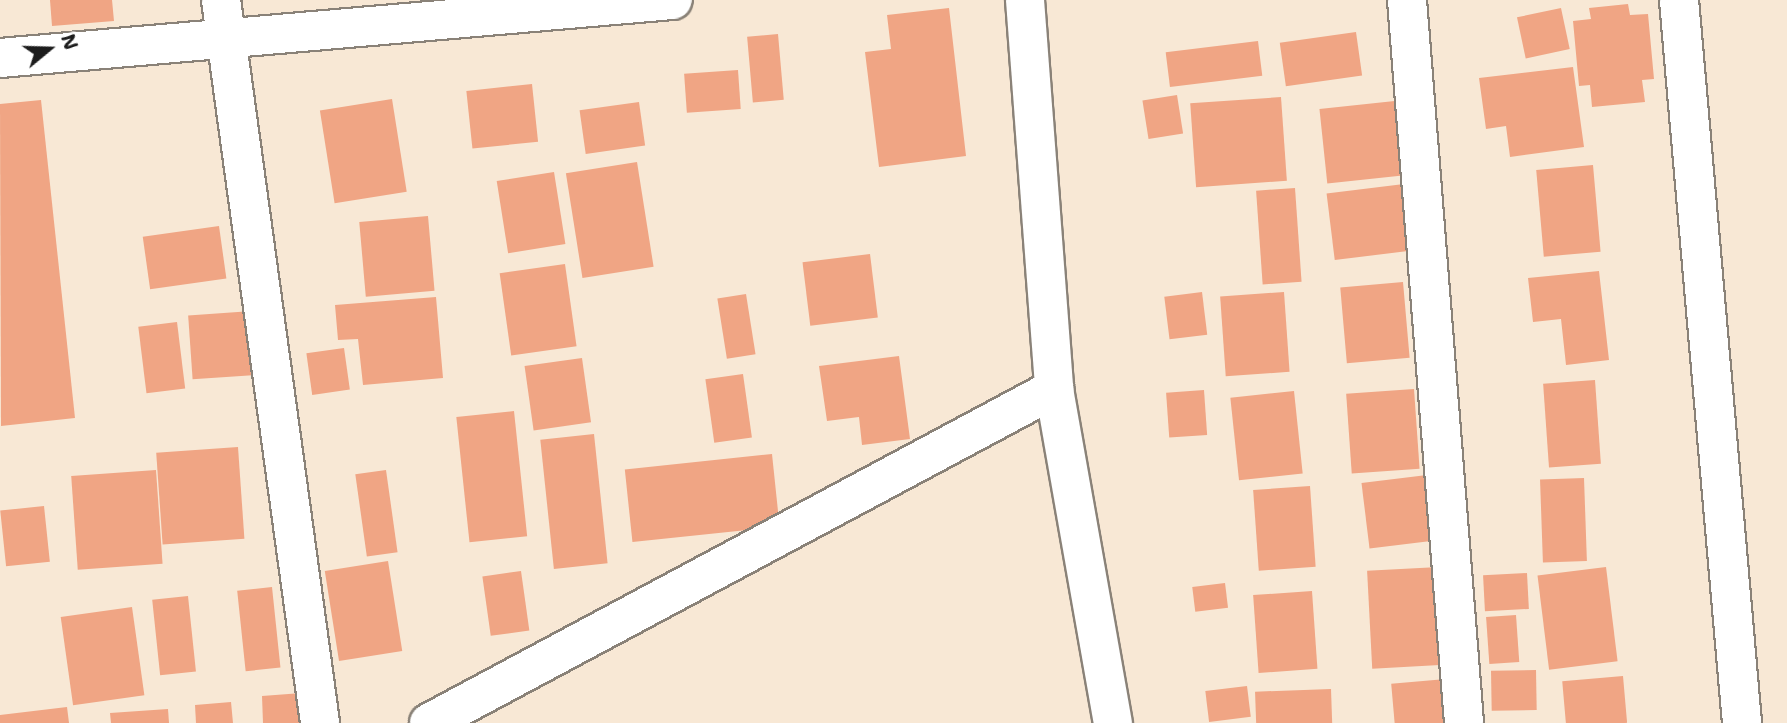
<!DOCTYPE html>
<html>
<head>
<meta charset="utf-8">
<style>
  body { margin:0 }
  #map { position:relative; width:1787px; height:723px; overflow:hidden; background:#f8e8d5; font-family:"Shantell Sans",sans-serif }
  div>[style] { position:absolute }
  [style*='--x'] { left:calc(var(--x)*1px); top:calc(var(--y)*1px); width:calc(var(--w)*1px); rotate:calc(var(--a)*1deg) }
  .building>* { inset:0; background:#f0a584; transform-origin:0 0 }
  .roads { filter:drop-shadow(2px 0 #8a8278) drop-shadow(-2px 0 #8a8278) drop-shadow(0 2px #8a8278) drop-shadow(0 -2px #8a8278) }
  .minor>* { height:38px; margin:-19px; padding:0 19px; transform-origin:19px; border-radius:19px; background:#fff }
  .tertiary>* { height:38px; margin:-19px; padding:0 19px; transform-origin:19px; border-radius:19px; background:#fff }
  span { translate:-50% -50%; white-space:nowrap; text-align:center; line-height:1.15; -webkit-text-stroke:6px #fff; paint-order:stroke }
  .north { position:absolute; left:14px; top:14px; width:70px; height:70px; -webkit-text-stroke:5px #fff; paint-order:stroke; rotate:71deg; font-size:19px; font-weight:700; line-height:28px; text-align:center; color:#1c1c1c }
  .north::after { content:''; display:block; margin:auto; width:24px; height:32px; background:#1c1c1c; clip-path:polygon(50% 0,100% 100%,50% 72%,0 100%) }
</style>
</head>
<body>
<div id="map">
  <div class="building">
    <div style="clip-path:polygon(50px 0,112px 0,114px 21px,52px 26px)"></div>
    <div style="clip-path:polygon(1628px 4px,1630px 15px,1648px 14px,1654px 79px,1642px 80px,1645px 102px,1592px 107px,1590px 85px,1579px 86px,1573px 21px,1591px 19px,1589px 8px)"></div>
    <div style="clip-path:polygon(949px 8px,966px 156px,879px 167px,865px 52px,891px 49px,887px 15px)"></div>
    <div style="left:1561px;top:8px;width:42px;height:45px;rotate:78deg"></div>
    <div style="left:1356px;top:32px;width:44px;height:77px;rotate:82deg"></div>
    <div style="left:778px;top:34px;width:66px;height:31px;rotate:85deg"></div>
    <div style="left:1258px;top:41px;width:35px;height:93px;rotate:83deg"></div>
    <div style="clip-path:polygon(1573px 67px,1584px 147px,1510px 157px,1506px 126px,1486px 129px,1479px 78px)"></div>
    <div style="left:738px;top:70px;width:39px;height:54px;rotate:86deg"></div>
    <div style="left:532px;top:84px;width:58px;height:66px;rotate:84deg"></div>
    <div style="left:1177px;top:95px;width:39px;height:35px;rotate:81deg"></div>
    <div style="left:1281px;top:97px;width:84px;height:91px;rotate:86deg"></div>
    <div style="left:392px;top:99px;width:94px;height:73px;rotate:81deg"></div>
    <div style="clip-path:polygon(41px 100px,75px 418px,1px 426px,0 104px)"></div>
    <div style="left:1404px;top:100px;width:75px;height:85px;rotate:84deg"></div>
    <div style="left:639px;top:102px;width:44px;height:60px;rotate:82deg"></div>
    <div style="left:637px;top:162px;width:106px;height:72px;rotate:81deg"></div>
    <div style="left:1593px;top:165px;width:87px;height:57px;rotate:85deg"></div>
    <div style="left:554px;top:172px;width:73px;height:58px;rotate:81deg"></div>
    <div style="left:1404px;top:184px;width:67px;height:78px;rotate:83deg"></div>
    <div style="left:1295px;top:188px;width:94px;height:39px;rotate:86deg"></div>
    <div style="left:428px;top:216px;width:75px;height:69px;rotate:85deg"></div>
    <div style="left:219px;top:226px;width:53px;height:77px;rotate:82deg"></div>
    <div style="left:870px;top:254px;width:64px;height:68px;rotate:83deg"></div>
    <div style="left:565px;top:264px;width:83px;height:66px;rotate:82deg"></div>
    <div style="clip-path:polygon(1599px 271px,1609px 360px,1566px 365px,1561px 319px,1533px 322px,1528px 278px)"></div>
    <div style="left:1403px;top:282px;width:76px;height:63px;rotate:85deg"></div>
    <div style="left:1202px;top:292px;width:43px;height:38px;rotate:83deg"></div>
    <div style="left:1284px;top:292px;width:80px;height:64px;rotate:86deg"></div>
    <div style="left:746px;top:294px;width:61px;height:29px;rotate:81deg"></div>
    <div style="clip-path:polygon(436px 297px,443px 378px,363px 385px,358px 339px,338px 340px,335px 305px)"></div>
    <div style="left:252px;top:311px;width:64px;height:64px;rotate:86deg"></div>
    <div style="left:177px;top:322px;width:67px;height:39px;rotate:83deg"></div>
    <div style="left:344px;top:348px;width:42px;height:38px;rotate:82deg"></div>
    <div style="clip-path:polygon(899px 356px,910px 439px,862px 445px,859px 417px,827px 421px,819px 366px)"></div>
    <div style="left:582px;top:358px;width:65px;height:58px;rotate:82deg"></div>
    <div style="left:743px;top:374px;width:64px;height:38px;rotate:82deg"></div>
    <div style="left:1595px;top:380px;width:84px;height:52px;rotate:86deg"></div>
    <div style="left:1414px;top:389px;width:80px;height:68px;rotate:86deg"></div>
    <div style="left:1204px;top:390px;width:45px;height:38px;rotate:86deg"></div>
    <div style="left:1294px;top:391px;width:83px;height:64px;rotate:84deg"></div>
    <div style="left:514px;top:411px;width:126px;height:58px;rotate:84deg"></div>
    <div style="left:594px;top:434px;width:130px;height:54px;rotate:84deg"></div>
    <div style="left:238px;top:447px;width:92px;height:82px;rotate:86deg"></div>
    <div style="left:772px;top:454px;width:73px;height:148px;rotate:84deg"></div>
    <div style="left:156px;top:470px;width:94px;height:85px;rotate:86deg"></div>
    <div style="left:386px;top:470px;width:83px;height:31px;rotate:82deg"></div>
    <div style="left:1427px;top:475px;width:66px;height:66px;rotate:83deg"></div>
    <div style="left:1584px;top:478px;width:83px;height:44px;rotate:88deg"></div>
    <div style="left:1310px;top:486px;width:81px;height:57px;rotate:86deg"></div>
    <div style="left:44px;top:506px;width:56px;height:44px;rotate:84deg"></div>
    <div style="left:388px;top:561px;width:91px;height:64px;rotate:81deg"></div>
    <div style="left:1439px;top:567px;width:98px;height:72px;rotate:87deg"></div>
    <div style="left:1606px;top:567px;width:95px;height:69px;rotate:83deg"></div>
    <div style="left:521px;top:571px;width:60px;height:39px;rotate:82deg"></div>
    <div style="left:1527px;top:573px;width:36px;height:44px;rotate:87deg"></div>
    <div style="left:1225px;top:583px;width:25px;height:33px;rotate:83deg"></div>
    <div style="left:272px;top:587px;width:81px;height:35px;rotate:84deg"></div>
    <div style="left:1312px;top:591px;width:78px;height:59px;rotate:86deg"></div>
    <div style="left:188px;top:596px;width:76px;height:36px;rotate:84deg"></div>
    <div style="left:132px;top:607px;width:89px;height:72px;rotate:82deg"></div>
    <div style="left:1516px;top:615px;width:47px;height:30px;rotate:86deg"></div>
    <div style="left:1536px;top:670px;width:40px;height:45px;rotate:89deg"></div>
    <div style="left:1623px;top:676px;width:47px;height:61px;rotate:85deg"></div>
    <div style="left:1446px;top:679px;width:44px;height:55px;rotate:85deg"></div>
    <div style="left:1247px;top:686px;width:31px;height:42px;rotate:83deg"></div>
    <div style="left:1331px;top:689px;width:34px;height:76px;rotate:88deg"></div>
    <div style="clip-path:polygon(315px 692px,317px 723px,263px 723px,262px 696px)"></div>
    <div style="clip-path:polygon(231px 702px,233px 723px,196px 723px,195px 705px)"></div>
    <div style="clip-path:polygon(67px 707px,69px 723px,0 723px,0 715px)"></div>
    <div style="clip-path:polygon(168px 709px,169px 723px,111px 723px,110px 713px)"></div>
  </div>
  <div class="roads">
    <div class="minor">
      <div style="--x:221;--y:0;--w:730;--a:82.2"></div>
      <div style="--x:1407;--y:0;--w:725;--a:85.49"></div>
      <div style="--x:0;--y:58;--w:675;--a:-4.93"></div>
      <div style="--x:429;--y:723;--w:709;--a:-28.12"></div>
    </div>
    <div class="tertiary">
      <div style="--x:1025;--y:0;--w:390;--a:85.7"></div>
      <div style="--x:1054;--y:389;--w:339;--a:80"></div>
      <div style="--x:1679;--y:0;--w:726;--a:85.02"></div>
    </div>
  </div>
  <div class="north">N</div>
</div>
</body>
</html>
